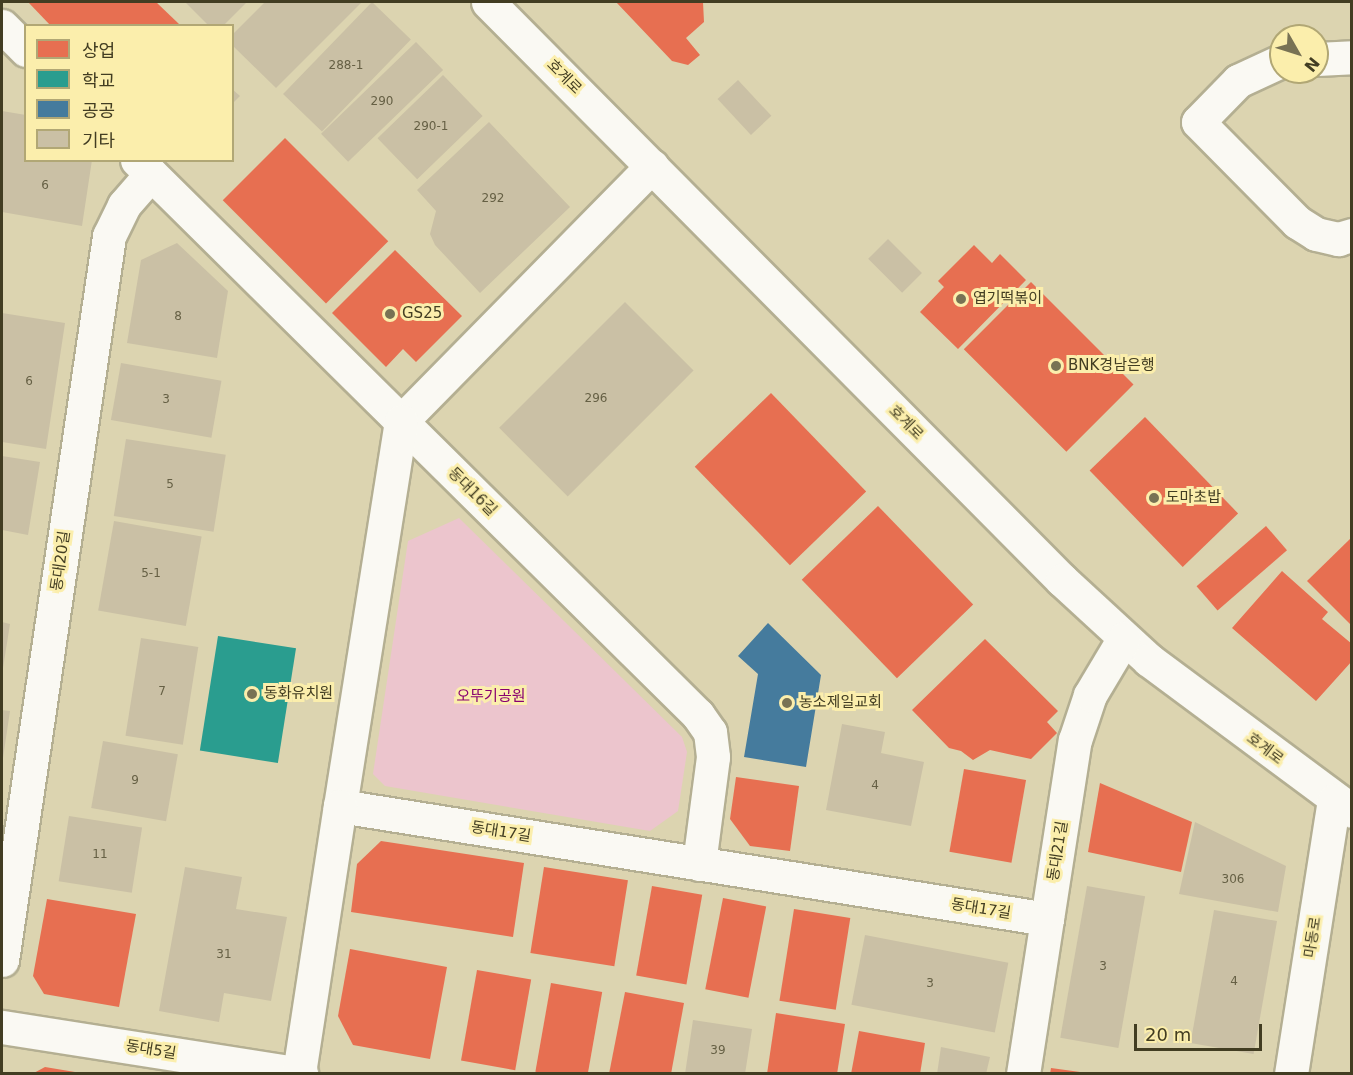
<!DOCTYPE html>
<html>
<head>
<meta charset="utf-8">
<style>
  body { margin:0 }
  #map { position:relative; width:1353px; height:1075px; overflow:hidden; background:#dcd4b0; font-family:"DejaVu Sans","Noto Sans KR",sans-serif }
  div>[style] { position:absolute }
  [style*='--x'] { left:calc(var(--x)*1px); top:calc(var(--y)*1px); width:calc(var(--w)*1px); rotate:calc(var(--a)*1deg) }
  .green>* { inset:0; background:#ecc5cd }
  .shops>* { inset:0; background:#e76f51; transform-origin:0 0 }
  .schools>* { inset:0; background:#2a9d8f; transform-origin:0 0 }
  .public>* { inset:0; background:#457b9d }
  .building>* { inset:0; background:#cac0a5; transform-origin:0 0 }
  .roads { filter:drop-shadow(2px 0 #b4af92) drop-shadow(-2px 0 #b4af92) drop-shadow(0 2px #b4af92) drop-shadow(0 -2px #b4af92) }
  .minor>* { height:33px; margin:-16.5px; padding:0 16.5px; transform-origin:16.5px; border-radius:16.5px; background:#faf9f3 }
  .dots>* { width:16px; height:16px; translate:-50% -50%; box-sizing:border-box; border:3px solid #fbeeac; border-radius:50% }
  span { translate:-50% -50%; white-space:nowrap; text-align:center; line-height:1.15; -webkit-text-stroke:6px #fbeeac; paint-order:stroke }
  .number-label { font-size:12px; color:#666045 }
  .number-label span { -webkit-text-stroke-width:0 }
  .street-label { font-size:15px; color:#423d22 }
  .poi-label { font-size:15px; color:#423d22 }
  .left { translate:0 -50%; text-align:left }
  .park-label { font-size:15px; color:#880070 }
  .frame { position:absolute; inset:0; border:3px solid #423d22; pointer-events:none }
  .legend { position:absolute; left:24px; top:24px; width:210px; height:138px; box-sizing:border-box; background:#fbeeac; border:2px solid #b1a775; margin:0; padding:8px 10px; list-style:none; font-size:18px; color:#423d22 }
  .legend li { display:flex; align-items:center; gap:12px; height:30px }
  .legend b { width:30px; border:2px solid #b1a775 }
  .north { position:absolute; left:1269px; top:24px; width:60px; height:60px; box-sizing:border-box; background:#fbeeac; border:2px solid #b1a775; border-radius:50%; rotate:129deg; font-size:16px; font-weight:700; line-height:24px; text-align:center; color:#423d22 }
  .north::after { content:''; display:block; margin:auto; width:21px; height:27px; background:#787254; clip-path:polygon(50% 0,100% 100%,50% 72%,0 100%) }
  .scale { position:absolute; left:1134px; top:1024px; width:128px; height:27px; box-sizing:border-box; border:3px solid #423d22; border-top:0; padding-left:8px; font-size:18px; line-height:21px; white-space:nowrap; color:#423d22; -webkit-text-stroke:4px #fbeeac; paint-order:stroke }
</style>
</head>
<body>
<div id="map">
  <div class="green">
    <div style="clip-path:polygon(459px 518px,682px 737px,687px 752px,678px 811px,650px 831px,385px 786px,373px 774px,408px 541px)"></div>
  </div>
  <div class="shops">
    <div style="clip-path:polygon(28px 2px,156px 2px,179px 24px,51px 26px)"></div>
    <div style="clip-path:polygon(616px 2px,703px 2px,704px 22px,686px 38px,700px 55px,688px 65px,672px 61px)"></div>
    <div style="left:285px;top:138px;width:146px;height:88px;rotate:45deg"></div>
    <div style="clip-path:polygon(974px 245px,992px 263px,1000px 254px,1026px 280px,958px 349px,920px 312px,944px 287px,938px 281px)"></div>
    <div style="clip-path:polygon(395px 250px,462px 316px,416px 362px,403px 349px,386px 367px,332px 313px)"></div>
    <div style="left:1031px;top:282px;width:145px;height:95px;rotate:45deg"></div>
    <div style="left:771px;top:393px;width:137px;height:106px;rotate:46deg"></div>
    <div style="left:1145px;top:417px;width:134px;height:77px;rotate:46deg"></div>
    <div style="left:878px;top:506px;width:137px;height:106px;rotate:46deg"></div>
    <div style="left:1266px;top:526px;width:32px;height:92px;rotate:49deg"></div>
    <div style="clip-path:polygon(1352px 537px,1352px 626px,1307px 581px)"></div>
    <div style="clip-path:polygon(1282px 571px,1328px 612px,1322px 619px,1352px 644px,1352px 661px,1316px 701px,1232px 628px)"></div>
    <div style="clip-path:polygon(985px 639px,1058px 711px,1047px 722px,1057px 733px,1031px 759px,990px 750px,973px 760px,961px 751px,949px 748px,912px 710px)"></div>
    <div style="left:964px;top:769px;width:63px;height:84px;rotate:10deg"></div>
    <div style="clip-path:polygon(736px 777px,799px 786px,790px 851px,750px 846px,730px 819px)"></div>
    <div style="clip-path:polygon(1100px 783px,1192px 822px,1181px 872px,1088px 852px)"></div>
    <div style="clip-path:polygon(381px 841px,524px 863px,513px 937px,351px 912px,357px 864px)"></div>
    <div style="left:544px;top:867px;width:85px;height:87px;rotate:9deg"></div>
    <div style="left:652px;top:886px;width:51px;height:91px;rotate:10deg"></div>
    <div style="left:723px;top:898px;width:44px;height:93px;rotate:11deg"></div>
    <div style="clip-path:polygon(47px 899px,136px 914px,119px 1007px,44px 994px,33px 976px)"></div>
    <div style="left:794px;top:909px;width:57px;height:93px;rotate:9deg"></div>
    <div style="clip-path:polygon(350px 949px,447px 967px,430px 1059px,353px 1045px,338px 1016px)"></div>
    <div style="left:477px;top:970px;width:55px;height:92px;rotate:10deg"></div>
    <div style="left:551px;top:983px;width:52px;height:90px;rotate:10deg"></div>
    <div style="clip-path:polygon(625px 992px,684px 1003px,671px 1074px,609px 1074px)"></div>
    <div style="clip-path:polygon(776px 1013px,845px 1024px,837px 1074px,767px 1074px)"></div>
    <div style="clip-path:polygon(859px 1031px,925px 1043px,920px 1074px,851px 1074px)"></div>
    <div style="clip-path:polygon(45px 1067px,75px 1072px,75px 1074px,32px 1074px)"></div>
    <div style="clip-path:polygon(1051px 1068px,1080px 1072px,1080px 1074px,1050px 1074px)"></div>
  </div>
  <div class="schools">
    <div style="left:218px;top:636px;width:79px;height:116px;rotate:9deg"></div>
  </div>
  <div class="public">
    <div style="clip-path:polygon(768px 623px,821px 675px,806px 767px,744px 757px,758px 674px,738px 656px)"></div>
  </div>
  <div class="building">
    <div style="clip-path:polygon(185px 2px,247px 2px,223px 26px,209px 26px)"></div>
    <div style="clip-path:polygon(265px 2px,362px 2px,276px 88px,232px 45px,232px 35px)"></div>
    <div style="left:372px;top:2px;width:54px;height:128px;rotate:44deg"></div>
    <div style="left:416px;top:42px;width:39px;height:132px;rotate:46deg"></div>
    <div style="left:443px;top:75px;width:57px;height:91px;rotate:46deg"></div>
    <div style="left:738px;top:80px;width:49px;height:28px;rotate:47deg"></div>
    <div style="clip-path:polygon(232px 89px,240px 96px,232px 104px)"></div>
    <div style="clip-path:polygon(2px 111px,26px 115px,26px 160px,92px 160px,82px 226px,2px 212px)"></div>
    <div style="clip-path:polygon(489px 122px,570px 207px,480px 293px,435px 245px,430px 234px,436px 211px,417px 190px)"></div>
    <div style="left:888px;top:239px;width:48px;height:28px;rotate:45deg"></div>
    <div style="clip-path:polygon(177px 243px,228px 291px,217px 358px,127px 343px,141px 260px)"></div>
    <div style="left:625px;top:302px;width:97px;height:178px;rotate:45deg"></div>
    <div style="clip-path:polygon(2px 313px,65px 323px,46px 449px,2px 442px)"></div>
    <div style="left:121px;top:363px;width:102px;height:58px;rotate:10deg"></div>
    <div style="left:126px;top:439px;width:101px;height:78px;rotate:9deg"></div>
    <div style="clip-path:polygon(2px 456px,40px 462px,28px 535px,2px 530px)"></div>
    <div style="left:114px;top:521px;width:89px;height:91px;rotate:10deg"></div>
    <div style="clip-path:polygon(2px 622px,10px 624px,3px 668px,2px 668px)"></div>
    <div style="left:141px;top:638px;width:58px;height:99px;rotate:9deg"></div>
    <div style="clip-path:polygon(2px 710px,10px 711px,3px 758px,2px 758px)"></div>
    <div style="clip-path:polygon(842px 724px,885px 732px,881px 753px,924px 762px,911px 826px,826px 810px)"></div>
    <div style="left:103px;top:741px;width:76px;height:68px;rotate:10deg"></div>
    <div style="left:69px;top:816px;width:74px;height:66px;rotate:9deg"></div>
    <div style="clip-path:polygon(1195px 822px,1286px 866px,1278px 912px,1179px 894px)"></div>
    <div style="clip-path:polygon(185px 867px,242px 877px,236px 909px,287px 917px,271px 1001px,224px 993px,219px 1022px,159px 1011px)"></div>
    <div style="left:1087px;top:886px;width:59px;height:154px;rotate:10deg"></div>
    <div style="left:1214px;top:910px;width:64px;height:135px;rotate:10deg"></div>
    <div style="left:865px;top:935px;width:146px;height:71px;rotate:11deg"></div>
    <div style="clip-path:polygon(693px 1020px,752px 1029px,745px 1074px,685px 1074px)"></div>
    <div style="clip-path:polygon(941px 1047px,990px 1057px,986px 1074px,937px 1074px)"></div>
  </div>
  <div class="roads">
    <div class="minor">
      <div style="--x:488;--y:2;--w:815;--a:45.2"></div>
      <div style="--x:1062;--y:580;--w:118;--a:42.6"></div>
      <div style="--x:1149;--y:660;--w:253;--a:36.6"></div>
      <div style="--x:2;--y:26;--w:34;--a:45"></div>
      <div style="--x:1317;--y:59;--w:35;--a:-3"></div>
      <div style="--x:1281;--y:61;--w:47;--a:155.1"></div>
      <div style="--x:1238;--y:81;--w:57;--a:134.3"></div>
      <div style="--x:1198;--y:122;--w:141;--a:45.3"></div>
      <div style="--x:1297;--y:222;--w:22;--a:32"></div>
      <div style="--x:1316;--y:234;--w:23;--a:13"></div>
      <div style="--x:1338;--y:239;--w:15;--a:-16"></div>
      <div style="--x:137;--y:160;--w:789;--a:44.69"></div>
      <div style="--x:698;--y:715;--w:21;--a:55"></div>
      <div style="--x:710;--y:732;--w:25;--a:83"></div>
      <div style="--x:713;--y:757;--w:108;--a:97.5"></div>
      <div style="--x:652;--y:166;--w:358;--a:134.5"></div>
      <div style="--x:401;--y:421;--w:390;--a:99"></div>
      <div style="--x:340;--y:806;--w:716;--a:9.08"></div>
      <div style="--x:2;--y:960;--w:732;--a:-81.59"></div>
      <div style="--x:109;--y:236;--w:34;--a:-64"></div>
      <div style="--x:124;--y:205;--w:41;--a:-48.9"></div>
      <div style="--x:2;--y:1027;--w:303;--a:8.9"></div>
      <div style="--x:299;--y:1073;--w:270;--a:-81.3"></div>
      <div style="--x:1023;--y:1074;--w:338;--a:-81.2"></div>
      <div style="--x:1075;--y:740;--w:47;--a:-71.6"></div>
      <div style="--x:1090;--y:695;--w:66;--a:-59.2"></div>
      <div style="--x:1291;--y:1074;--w:277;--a:-81.1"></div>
    </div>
  </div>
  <div class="dots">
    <div style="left:961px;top:299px;background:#787254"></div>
    <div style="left:390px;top:314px;background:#787254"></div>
    <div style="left:1056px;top:366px;background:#787254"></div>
    <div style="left:1154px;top:498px;background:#787254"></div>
    <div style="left:252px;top:694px;background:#787254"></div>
    <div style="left:787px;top:703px;background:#787254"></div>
  </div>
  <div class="number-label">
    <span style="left:346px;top:66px">288-1</span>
    <span style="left:382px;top:102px">290</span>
    <span style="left:431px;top:127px">290-1</span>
    <span style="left:45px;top:186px">6</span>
    <span style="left:493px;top:199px">292</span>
    <span style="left:178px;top:317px">8</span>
    <span style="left:29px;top:382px">6</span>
    <span style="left:596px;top:399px">296</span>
    <span style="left:166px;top:400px">3</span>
    <span style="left:170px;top:485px">5</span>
    <span style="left:151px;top:574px">5-1</span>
    <span style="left:162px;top:692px">7</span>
    <span style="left:135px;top:781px">9</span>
    <span style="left:875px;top:786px">4</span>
    <span style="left:100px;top:855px">11</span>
    <span style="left:1233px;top:880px">306</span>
    <span style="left:224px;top:955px">31</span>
    <span style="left:1103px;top:967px">3</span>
    <span style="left:1234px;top:982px">4</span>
    <span style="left:930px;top:984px">3</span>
    <span style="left:718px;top:1051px">39</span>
  </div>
  <div class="street-label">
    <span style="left:564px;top:77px;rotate:45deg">호계로</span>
    <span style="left:906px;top:423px;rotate:45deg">호계로</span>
    <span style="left:472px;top:492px;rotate:45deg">동대16길</span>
    <span style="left:61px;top:561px;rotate:-82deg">동대20길</span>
    <span style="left:1265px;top:749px;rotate:37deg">호계로</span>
    <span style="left:501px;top:832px;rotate:9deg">동대17길</span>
    <span style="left:1058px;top:851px;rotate:-81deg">동대21길</span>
    <span style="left:981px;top:909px;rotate:9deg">동대17길</span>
    <span style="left:1313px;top:937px;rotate:-81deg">마동로</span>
    <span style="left:151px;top:1050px;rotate:9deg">동대5길</span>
  </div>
  <div class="poi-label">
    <span class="left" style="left:973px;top:299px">엽기떡볶이</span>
    <span class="left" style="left:402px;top:314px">GS25</span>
    <span class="left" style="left:1068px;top:366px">BNK경남은행</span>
    <span class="left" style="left:1166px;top:498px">도마초밥</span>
    <span class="left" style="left:264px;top:694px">동화유치원</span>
    <span class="left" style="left:799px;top:703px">농소제일교회</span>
  </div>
  <div class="park-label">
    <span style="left:491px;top:697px">오뚜기공원</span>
  </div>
  <div class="frame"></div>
  <ul class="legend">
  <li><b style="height:16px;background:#e76f51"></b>상업</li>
  <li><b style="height:16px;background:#2a9d8f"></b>학교</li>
  <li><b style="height:16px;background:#457b9d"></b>공공</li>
  <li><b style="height:16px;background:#cac0a5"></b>기타</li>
  </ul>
  <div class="north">N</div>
  <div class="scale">20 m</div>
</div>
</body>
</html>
